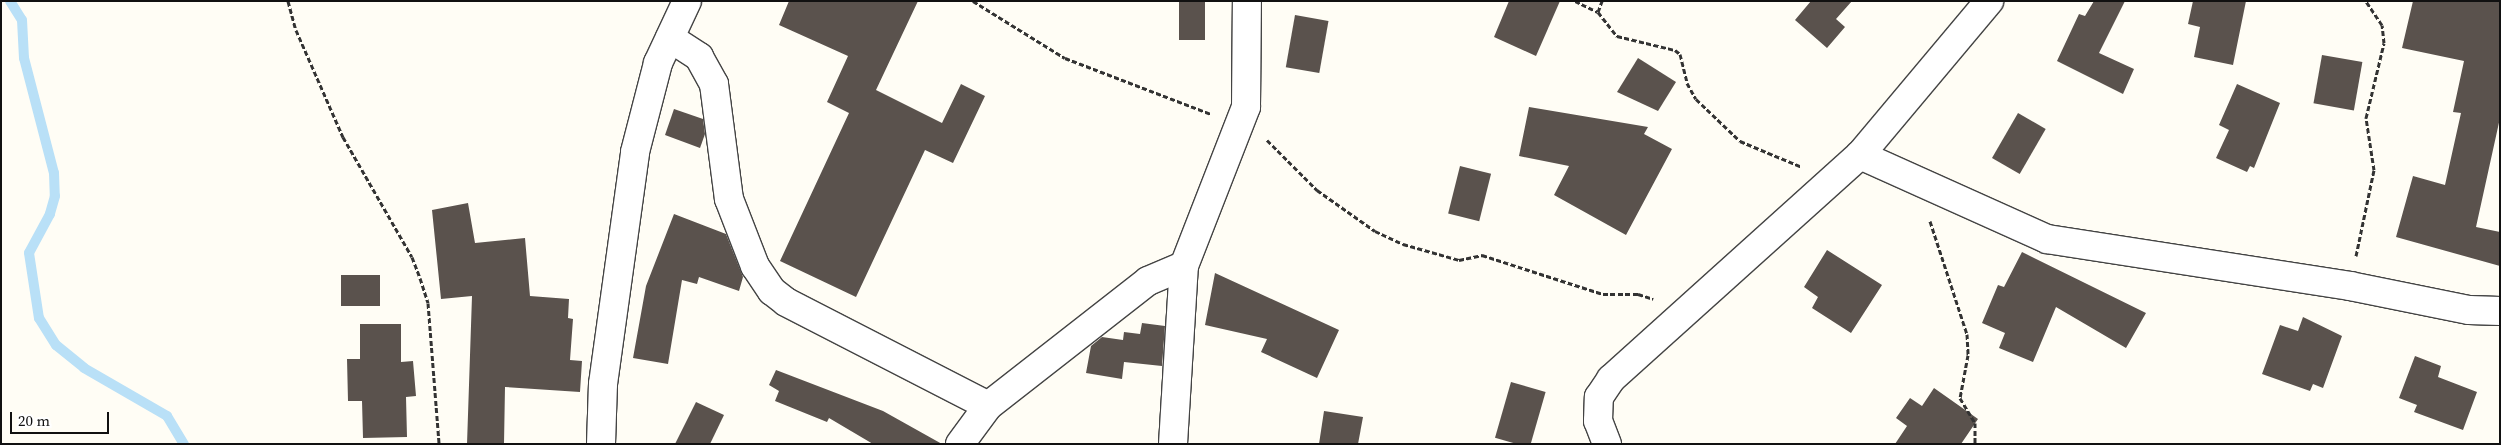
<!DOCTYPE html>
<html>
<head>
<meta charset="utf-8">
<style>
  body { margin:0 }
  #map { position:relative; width:2501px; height:445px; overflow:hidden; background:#fffdf5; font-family:"Source Serif 4",serif }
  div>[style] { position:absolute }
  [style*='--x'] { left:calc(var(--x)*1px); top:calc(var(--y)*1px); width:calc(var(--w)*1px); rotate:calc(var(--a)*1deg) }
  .stream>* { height:10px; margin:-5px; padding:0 5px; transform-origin:5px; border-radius:5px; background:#b9e0f7 }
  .building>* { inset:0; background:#5a524d; transform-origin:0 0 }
  .path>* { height:3px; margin-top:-1.5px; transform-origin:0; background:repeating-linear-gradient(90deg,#333 0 5px,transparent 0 7.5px) }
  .roads { filter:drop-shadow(1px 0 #444) drop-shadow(-1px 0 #444) drop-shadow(0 1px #444) drop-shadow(0 -1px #444) }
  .minor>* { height:28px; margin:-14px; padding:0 14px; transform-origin:14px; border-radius:14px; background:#fff }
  span { translate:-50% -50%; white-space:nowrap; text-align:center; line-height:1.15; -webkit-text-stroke:5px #fff; paint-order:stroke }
  .frame { position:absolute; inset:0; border:2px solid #111; pointer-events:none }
  .scale { position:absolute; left:10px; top:412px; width:99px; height:22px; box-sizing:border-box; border:2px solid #111; border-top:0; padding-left:6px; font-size:15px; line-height:18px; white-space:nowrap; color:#111; -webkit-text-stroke:4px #fff; paint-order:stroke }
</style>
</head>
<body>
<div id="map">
  <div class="stream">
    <div style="--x:10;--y:1;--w:22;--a:58"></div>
    <div style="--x:22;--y:20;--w:38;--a:87"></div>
    <div style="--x:24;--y:58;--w:119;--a:75.4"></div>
    <div style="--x:54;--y:173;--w:23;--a:88"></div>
    <div style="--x:55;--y:196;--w:19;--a:106"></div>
    <div style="--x:50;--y:214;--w:44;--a:118.3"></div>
    <div style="--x:29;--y:253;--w:66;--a:81.3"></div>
    <div style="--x:39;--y:318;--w:32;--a:58"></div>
    <div style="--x:56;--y:345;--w:36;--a:39"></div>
    <div style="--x:84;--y:368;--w:96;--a:30"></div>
    <div style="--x:167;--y:416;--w:33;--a:59"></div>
  </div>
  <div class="building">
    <div style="clip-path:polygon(789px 1px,918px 1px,876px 90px,942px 123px,961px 84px,985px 96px,953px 163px,925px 150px,856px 297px,780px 261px,849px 113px,827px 102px,848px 56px,779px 25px)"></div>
    <div style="left:1179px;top:1px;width:26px;height:39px"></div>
    <div style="clip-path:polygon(1509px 1px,1560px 1px,1536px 56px,1494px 37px)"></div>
    <div style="clip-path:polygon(1811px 1px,1852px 1px,1836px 19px,1845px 27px,1827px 48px,1795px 20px)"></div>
    <div style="clip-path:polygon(2094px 1px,2125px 1px,2099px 53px,2134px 69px,2123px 94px,2057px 61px,2079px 14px,2085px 16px)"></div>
    <div style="clip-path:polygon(2193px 1px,2246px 1px,2233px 65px,2194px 57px,2200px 27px,2188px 24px)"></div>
    <div style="clip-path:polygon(2413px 1px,2500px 1px,2500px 118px,2476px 227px,2500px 232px,2500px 266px,2396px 237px,2413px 176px,2445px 185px,2461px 113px,2453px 112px,2464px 61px,2402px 48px)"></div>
    <div style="left:1295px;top:15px;width:34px;height:53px;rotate:10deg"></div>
    <div style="left:2322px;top:55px;width:41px;height:49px;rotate:10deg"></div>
    <div style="clip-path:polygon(1638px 58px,1676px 82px,1658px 111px,1617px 92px)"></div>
    <div style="clip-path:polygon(2237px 84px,2280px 103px,2254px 168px,2250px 166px,2247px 172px,2216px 158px,2229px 130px,2219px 125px)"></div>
    <div style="clip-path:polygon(1529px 107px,1648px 127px,1644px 134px,1672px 149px,1626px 235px,1554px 195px,1569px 166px,1519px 156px)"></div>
    <div style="clip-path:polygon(674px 109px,703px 119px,705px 134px,700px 148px,665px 135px)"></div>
    <div style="left:2018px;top:113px;width:32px;height:52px;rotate:30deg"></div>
    <div style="left:1460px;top:166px;width:32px;height:49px;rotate:14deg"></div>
    <div style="clip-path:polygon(468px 203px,475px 243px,525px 238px,530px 296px,569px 299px,568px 318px,573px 319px,570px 360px,582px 361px,580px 392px,505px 387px,504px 444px,467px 444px,472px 296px,441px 299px,432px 210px)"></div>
    <div style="clip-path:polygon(674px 214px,726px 234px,743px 277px,739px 291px,699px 277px,697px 284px,682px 280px,668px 364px,633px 358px,646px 286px)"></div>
    <div style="clip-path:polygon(1827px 250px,1882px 285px,1851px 333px,1812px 308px,1818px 297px,1804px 287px)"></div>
    <div style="clip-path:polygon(2022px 252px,2146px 313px,2126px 348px,2056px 307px,2033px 362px,1999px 348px,2005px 333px,1982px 323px,1998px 285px,2004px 287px)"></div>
    <div style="clip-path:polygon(1215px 273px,1339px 330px,1317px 378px,1261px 352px,1267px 339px,1205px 325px)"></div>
    <div style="left:341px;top:275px;width:39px;height:31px"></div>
    <div style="clip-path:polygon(2303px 317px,2342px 336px,2323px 388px,2313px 384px,2310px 391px,2262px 374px,2280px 325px,2298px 331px)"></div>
    <div style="clip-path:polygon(1142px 323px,1165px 326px,1162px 366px,1124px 362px,1122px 379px,1086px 373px,1091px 346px,1102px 337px,1123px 340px,1124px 332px,1140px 334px)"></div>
    <div style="clip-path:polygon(360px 324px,401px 324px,401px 362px,413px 361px,416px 396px,406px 397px,407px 437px,363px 438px,362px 401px,348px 401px,347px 359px,360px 359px)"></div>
    <div style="clip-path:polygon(2415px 356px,2441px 366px,2438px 377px,2477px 392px,2463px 430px,2414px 412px,2417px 405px,2399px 398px)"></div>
    <div style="clip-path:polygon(776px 370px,883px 411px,942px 444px,873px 444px,829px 418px,827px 422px,775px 401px,779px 391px,769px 385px)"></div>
    <div style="left:1511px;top:382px;width:36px;height:58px;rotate:16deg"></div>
    <div style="clip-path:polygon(1934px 388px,1978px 419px,1961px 444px,1895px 444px,1907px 426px,1896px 418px,1910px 398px,1922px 406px)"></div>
    <div style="clip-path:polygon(696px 402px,724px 415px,710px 444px,675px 444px)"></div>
    <div style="clip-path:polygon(1324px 411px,1363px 417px,1358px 444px,1319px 444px)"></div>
  </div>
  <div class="path">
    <div style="--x:288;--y:1;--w:30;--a:75"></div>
    <div style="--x:296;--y:30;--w:117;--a:66.3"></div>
    <div style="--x:343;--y:137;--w:138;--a:60.1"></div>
    <div style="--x:412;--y:257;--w:22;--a:69"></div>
    <div style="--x:420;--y:278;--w:26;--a:72"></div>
    <div style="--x:428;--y:303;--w:141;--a:85.5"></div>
    <div style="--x:973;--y:1;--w:108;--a:31.8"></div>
    <div style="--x:1065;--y:58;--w:156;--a:21"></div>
    <div style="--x:1575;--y:1;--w:25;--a:26"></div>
    <div style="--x:1598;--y:12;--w:31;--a:52"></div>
    <div style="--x:1617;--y:36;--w:60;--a:13.6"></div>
    <div style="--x:1675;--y:50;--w:6;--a:39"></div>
    <div style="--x:1680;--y:54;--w:30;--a:76"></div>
    <div style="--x:1687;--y:83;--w:18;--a:61"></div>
    <div style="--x:1696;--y:99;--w:61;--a:43.7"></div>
    <div style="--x:1740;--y:141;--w:67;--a:22.8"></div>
    <div style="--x:1598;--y:12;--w:12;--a:-70"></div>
    <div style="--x:1267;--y:140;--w:71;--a:45"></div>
    <div style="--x:1317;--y:190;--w:71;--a:35.3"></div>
    <div style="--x:1375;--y:231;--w:31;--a:25"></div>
    <div style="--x:1403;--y:244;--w:58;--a:15.9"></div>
    <div style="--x:1459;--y:260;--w:24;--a:-12"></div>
    <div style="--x:1482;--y:255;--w:127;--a:17.9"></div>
    <div style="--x:1603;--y:294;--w:35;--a:0"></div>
    <div style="--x:1638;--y:294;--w:16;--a:18"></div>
    <div style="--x:1930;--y:221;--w:119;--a:71.9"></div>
    <div style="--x:1967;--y:334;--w:21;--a:87"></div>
    <div style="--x:1968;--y:355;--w:44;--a:100.5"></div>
    <div style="--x:1960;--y:398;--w:29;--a:59"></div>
    <div style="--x:1975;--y:423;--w:21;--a:90"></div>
    <div style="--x:2356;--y:256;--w:88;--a:-78.2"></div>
    <div style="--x:2374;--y:170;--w:53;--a:-98.7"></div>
    <div style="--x:2366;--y:118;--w:77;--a:-76.5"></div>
    <div style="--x:2384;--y:43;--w:18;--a:-96"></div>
    <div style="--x:2382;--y:25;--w:29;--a:-124"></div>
  </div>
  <div class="roads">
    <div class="minor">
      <div style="--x:670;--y:38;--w:35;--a:33"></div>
      <div style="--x:699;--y:57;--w:31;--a:61"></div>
      <div style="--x:714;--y:84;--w:116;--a:82.6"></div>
      <div style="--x:729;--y:199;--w:72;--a:68.8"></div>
      <div style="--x:755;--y:266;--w:30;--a:56"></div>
      <div style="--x:772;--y:291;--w:18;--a:38"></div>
      <div style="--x:786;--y:302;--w:227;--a:27.2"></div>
      <div style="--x:1860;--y:155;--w:205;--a:24.2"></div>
      <div style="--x:2047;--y:239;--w:307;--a:8.8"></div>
      <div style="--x:2350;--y:286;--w:121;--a:11.4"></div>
      <div style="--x:2469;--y:310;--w:31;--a:2"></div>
      <div style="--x:601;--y:444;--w:60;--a:-88.1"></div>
      <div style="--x:603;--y:384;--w:234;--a:-82.1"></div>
      <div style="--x:635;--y:152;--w:92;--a:-75.5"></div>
      <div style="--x:658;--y:63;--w:68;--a:-64.9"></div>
      <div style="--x:960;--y:444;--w:47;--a:-53.6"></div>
      <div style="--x:988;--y:406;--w:203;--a:-38"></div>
      <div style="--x:1148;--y:281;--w:39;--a:-23"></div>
      <div style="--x:1173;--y:444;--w:178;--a:-86.5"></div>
      <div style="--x:1184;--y:266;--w:171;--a:-68.7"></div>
      <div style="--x:1246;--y:107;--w:106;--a:-89.5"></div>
      <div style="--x:1607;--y:444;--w:25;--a:-111"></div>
      <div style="--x:1598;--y:421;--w:24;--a:-88"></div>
      <div style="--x:1599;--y:397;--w:22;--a:-56"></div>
      <div style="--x:1611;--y:379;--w:335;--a:-42"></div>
      <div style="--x:1860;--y:155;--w:201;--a:-50"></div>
    </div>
  </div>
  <div class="frame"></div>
  <div class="scale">20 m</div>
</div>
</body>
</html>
